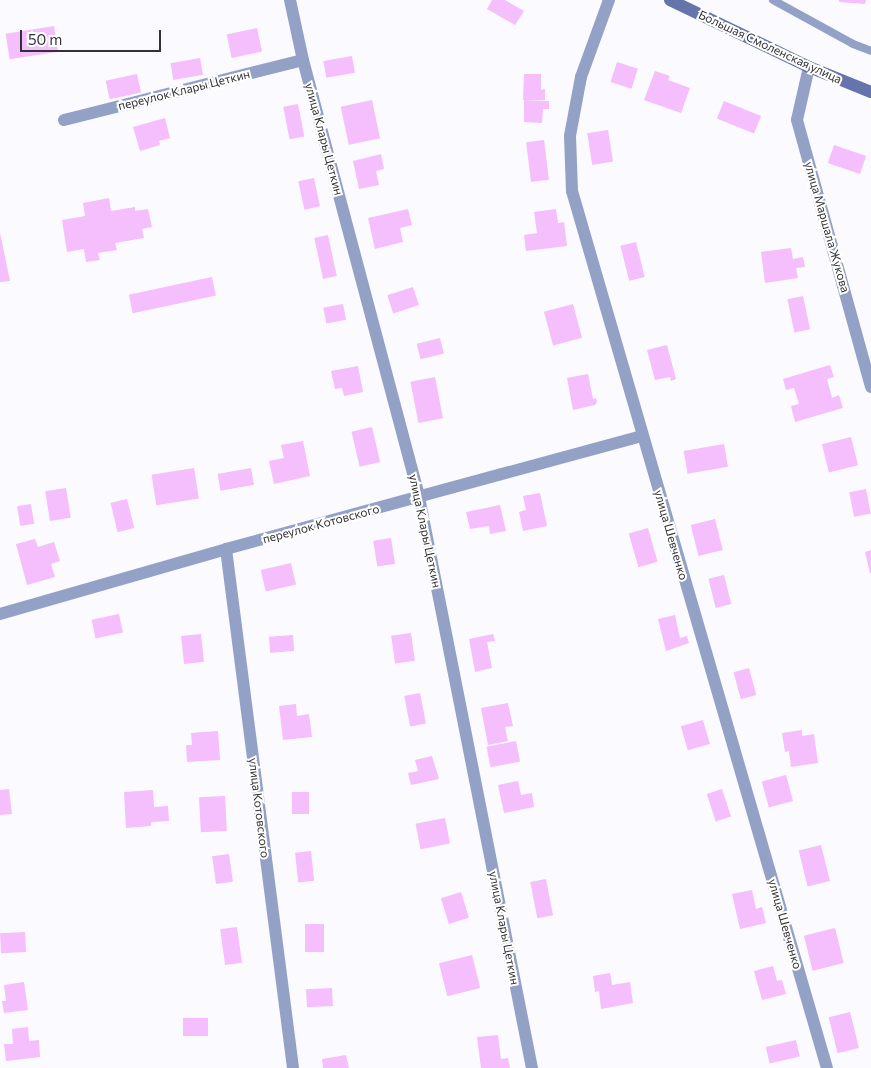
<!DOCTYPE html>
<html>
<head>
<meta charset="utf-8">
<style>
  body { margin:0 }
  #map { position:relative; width:871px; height:1068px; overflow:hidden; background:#fbfafe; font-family:Commissioner,sans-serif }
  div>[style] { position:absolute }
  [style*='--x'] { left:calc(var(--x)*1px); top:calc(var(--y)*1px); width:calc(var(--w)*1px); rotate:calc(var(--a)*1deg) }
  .building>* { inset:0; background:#f5befc; transform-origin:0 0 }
  .lane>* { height:8px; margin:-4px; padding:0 4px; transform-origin:4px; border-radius:4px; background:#94a1c7 }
  .street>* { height:12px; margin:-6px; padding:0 6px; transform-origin:6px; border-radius:6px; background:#94a1c7 }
  .secondary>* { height:12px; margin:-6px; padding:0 6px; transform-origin:6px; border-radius:6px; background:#6575ab }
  span { translate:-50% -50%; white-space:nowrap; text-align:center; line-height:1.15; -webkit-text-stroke:4px #fff; paint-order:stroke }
  .street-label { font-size:12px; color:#323234 }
  .scale { position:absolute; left:20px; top:30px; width:141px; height:22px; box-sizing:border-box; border:2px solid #323234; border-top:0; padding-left:6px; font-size:15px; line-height:18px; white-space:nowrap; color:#323234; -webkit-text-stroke:4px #fff; paint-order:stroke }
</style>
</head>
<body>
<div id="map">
  <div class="building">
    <div style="clip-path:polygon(492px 0,505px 0,524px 11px,515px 25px,487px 9px)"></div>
    <div style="clip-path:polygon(839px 0,866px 0,865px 4px,839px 2px)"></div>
    <div style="left:54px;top:26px;width:26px;height:49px;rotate:81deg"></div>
    <div style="left:257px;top:28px;width:24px;height:31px;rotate:78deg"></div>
    <div style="left:352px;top:56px;width:17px;height:29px;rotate:80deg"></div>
    <div style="left:200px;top:58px;width:17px;height:30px;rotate:80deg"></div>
    <div style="left:617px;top:62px;width:22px;height:21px;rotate:18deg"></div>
    <div style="clip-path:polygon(655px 71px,670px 76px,668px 80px,690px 88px,681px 113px,644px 100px)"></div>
    <div style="left:137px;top:74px;width:19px;height:32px;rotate:78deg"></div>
    <div style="clip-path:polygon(524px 74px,541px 74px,541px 90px,545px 89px,545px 100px,523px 100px)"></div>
    <div style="left:372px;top:100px;width:39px;height:32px;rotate:78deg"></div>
    <div style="clip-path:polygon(524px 100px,549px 101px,549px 109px,543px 109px,542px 123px,524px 122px)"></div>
    <div style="left:724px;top:101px;width:40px;height:19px;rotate:22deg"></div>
    <div style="left:298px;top:104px;width:33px;height:15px;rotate:79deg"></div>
    <div style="clip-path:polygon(165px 118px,170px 138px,159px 141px,160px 145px,140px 151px,133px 127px)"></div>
    <div style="left:608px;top:130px;width:32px;height:21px;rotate:81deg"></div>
    <div style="left:544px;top:140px;width:40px;height:18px;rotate:83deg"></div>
    <div style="left:834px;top:145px;width:34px;height:19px;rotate:19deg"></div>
    <div style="clip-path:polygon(381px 154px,384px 169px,376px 171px,379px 185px,359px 189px,353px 161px)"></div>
    <div style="left:314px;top:178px;width:29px;height:16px;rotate:78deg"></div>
    <div style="clip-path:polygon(109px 198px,111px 211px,135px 207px,135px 211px,148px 209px,152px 227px,142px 229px,144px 238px,115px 243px,117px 250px,98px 253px,100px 260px,86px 262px,84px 249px,67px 252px,62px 220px,85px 216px,83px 203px)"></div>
    <div style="clip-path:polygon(408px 209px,412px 225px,400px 228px,403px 242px,375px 249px,368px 218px)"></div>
    <div style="clip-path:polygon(556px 209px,558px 223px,564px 222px,567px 246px,526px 251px,524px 235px,537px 233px,534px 212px)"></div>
    <div style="clip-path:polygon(0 233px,10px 281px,0 282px)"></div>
    <div style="left:328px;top:235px;width:42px;height:14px;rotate:78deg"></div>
    <div style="left:636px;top:242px;width:36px;height:16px;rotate:76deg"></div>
    <div style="clip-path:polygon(791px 248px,793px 259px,803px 257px,805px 267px,796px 268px,798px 278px,765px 283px,761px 252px)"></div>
    <div style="left:212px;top:277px;width:19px;height:85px;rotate:78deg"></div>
    <div style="left:413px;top:287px;width:19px;height:27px;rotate:72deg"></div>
    <div style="left:803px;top:296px;width:34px;height:16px;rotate:78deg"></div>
    <div style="left:343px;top:304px;width:16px;height:20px;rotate:79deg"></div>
    <div style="left:573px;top:304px;width:35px;height:30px;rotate:75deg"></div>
    <div style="left:440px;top:338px;width:16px;height:24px;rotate:76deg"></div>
    <div style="clip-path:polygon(667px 345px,676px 379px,671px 381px,670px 377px,655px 380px,647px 350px)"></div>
    <div style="clip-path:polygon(830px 365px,834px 377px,827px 379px,832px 398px,839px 395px,843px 408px,795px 422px,791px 406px,799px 404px,794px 388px,786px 390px,783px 379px)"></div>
    <div style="clip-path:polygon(358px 366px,363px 392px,344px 396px,342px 388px,335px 389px,331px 371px)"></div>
    <div style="clip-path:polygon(588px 374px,593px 399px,596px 398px,597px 402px,595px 405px,573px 410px,567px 378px)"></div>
    <div style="left:435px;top:377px;width:42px;height:25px;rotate:79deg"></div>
    <div style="left:372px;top:427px;width:36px;height:21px;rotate:77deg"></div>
    <div style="left:851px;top:437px;width:29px;height:30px;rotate:76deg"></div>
    <div style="clip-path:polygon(303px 441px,310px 476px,274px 484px,269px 461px,284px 458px,281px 445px)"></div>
    <div style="left:724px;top:444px;width:23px;height:41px;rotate:80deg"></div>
    <div style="left:194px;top:468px;width:31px;height:43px;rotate:81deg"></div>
    <div style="left:251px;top:468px;width:17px;height:34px;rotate:80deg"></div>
    <div style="left:66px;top:488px;width:30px;height:21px;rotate:81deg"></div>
    <div style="left:866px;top:489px;width:25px;height:17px;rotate:79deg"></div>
    <div style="clip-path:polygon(540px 493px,547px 526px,523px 531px,519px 512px,526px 510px,523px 496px)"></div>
    <div style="left:127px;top:499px;width:30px;height:17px;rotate:76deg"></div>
    <div style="left:31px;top:504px;width:20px;height:14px;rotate:81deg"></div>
    <div style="clip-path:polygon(500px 505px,506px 531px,490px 534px,489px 526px,470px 529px,466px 512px)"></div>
    <div style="left:715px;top:519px;width:32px;height:25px;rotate:76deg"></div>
    <div style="left:648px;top:528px;width:35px;height:20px;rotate:74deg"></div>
    <div style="left:391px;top:538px;width:26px;height:18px;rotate:81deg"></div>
    <div style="clip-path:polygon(35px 539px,38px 547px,54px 542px,60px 561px,51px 564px,55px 577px,27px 585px,16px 544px)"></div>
    <div style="clip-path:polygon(871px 550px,871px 573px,870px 573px,865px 552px)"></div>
    <div style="left:291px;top:563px;width:22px;height:31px;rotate:77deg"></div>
    <div style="left:724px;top:575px;width:30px;height:16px;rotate:76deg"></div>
    <div style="left:119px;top:614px;width:19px;height:28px;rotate:78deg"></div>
    <div style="clip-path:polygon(675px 615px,680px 638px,687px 636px,689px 643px,666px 651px,658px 619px)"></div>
    <div style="left:411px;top:633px;width:28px;height:20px;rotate:82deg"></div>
    <div style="left:201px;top:634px;width:28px;height:20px;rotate:84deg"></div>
    <div style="clip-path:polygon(493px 634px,495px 641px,487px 642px,492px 668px,475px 672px,469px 639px)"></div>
    <div style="left:293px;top:635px;width:16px;height:24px;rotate:86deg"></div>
    <div style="left:749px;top:668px;width:28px;height:16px;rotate:75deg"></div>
    <div style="left:420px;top:693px;width:31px;height:16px;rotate:79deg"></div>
    <div style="clip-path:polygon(508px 703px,513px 726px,505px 727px,508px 741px,488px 745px,481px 708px)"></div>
    <div style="clip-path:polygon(296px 704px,297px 716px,309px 714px,312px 737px,283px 740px,279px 706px)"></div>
    <div style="left:703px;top:720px;width:25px;height:23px;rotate:74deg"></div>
    <div style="clip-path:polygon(802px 730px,802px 736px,814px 734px,818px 763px,791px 767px,789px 751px,785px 752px,782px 733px)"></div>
    <div style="clip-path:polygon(218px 731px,220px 760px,187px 762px,186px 745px,192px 745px,191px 733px)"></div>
    <div style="left:516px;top:741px;width:21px;height:30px;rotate:79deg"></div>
    <div style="clip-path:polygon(432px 756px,439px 779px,411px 785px,408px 773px,418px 771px,415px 760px)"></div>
    <div style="left:786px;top:775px;width:27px;height:25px;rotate:75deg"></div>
    <div style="clip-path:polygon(518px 781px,521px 795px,532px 793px,534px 807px,504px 813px,498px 785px)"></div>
    <div style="clip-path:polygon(9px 789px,12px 814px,0 815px,0 790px)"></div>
    <div style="left:722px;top:789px;width:29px;height:16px;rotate:72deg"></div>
    <div style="clip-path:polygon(153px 790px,154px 807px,168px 806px,169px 821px,151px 822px,151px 826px,126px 828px,124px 792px)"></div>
    <div style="left:292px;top:792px;width:17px;height:22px"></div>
    <div style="left:225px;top:796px;width:35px;height:26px;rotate:87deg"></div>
    <div style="left:445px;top:818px;width:26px;height:30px;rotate:79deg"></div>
    <div style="left:821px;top:845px;width:37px;height:23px;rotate:76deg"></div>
    <div style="left:311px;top:851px;width:30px;height:16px;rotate:84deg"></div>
    <div style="left:229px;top:854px;width:28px;height:17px;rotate:82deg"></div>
    <div style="left:546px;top:879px;width:37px;height:16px;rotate:79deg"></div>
    <div style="clip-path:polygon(752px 890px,756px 909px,762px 907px,766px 923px,740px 929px,732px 894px)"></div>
    <div style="left:461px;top:892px;width:27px;height:21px;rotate:73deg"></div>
    <div style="left:305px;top:924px;width:19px;height:28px"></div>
    <div style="left:237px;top:927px;width:36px;height:17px;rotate:82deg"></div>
    <div style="left:835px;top:928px;width:36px;height:32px;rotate:76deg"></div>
    <div style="left:25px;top:932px;width:20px;height:25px;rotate:87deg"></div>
    <div style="left:472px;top:955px;width:34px;height:34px;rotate:76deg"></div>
    <div style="clip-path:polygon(773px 966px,777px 981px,782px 980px,786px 994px,762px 1000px,754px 971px)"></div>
    <div style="clip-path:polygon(610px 973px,612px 985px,630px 982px,633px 1003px,601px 1009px,599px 991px,595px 992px,593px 976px)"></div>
    <div style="clip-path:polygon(24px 982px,28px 1010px,4px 1013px,2px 1001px,6px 1001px,4px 985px)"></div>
    <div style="left:332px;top:988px;width:18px;height:26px;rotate:87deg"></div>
    <div style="left:850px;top:1012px;width:37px;height:22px;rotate:76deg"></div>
    <div style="left:208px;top:1018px;width:18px;height:25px;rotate:90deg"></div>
    <div style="clip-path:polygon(28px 1027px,29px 1041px,39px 1040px,40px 1057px,6px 1061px,4px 1044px,13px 1044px,12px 1029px)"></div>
    <div style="clip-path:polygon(498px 1035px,501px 1059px,508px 1058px,510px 1068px,481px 1068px,477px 1037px)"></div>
    <div style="left:796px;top:1040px;width:17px;height:31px;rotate:77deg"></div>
    <div style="clip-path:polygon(346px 1055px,349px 1068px,323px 1068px,322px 1059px)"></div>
  </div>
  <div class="lane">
    <div style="--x:773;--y:0;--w:91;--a:28.8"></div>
    <div style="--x:853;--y:44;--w:19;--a:21"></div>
  </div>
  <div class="street">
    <div style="--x:290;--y:0;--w:61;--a:77.8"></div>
    <div style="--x:303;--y:60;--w:452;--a:75.1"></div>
    <div style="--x:419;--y:497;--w:582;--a:78.81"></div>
    <div style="--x:609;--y:0;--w:82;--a:110"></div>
    <div style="--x:581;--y:77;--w:60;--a:100.6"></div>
    <div style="--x:570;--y:136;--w:55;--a:87.9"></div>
    <div style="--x:572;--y:191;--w:913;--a:73.79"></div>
    <div style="--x:809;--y:67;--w:54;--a:102.8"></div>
    <div style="--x:797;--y:120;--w:277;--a:74.5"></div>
    <div style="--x:64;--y:120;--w:246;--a:-14.1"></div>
    <div style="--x:226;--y:549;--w:523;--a:82.64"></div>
    <div style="--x:0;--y:614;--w:235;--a:-16"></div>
    <div style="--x:226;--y:549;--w:431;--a:-15.2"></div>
  </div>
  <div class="secondary">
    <div style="--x:670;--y:0;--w:154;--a:25.7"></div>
    <div style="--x:809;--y:67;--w:67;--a:22"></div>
  </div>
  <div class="street-label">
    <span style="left:770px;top:47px;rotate:25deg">Большая Смоленская улица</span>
    <span style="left:184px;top:90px;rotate:-14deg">переулок Клары Цеткин</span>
    <span style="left:324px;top:139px;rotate:75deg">улица Клары Цеткин</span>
    <span style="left:827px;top:227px;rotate:74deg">улица Маршала Жукова</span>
    <span style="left:321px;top:524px;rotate:-15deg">переулок Котовского</span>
    <span style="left:425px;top:531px;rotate:78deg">улица Клары Цеткин</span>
    <span style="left:671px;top:535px;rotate:74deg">улица Шевченко</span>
    <span style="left:259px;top:808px;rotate:83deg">улица Котовского</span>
    <span style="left:785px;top:924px;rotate:74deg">улица Шевченко</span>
    <span style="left:504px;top:928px;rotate:79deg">улица Клары Цеткин</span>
  </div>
  <div class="scale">50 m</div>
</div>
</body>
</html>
